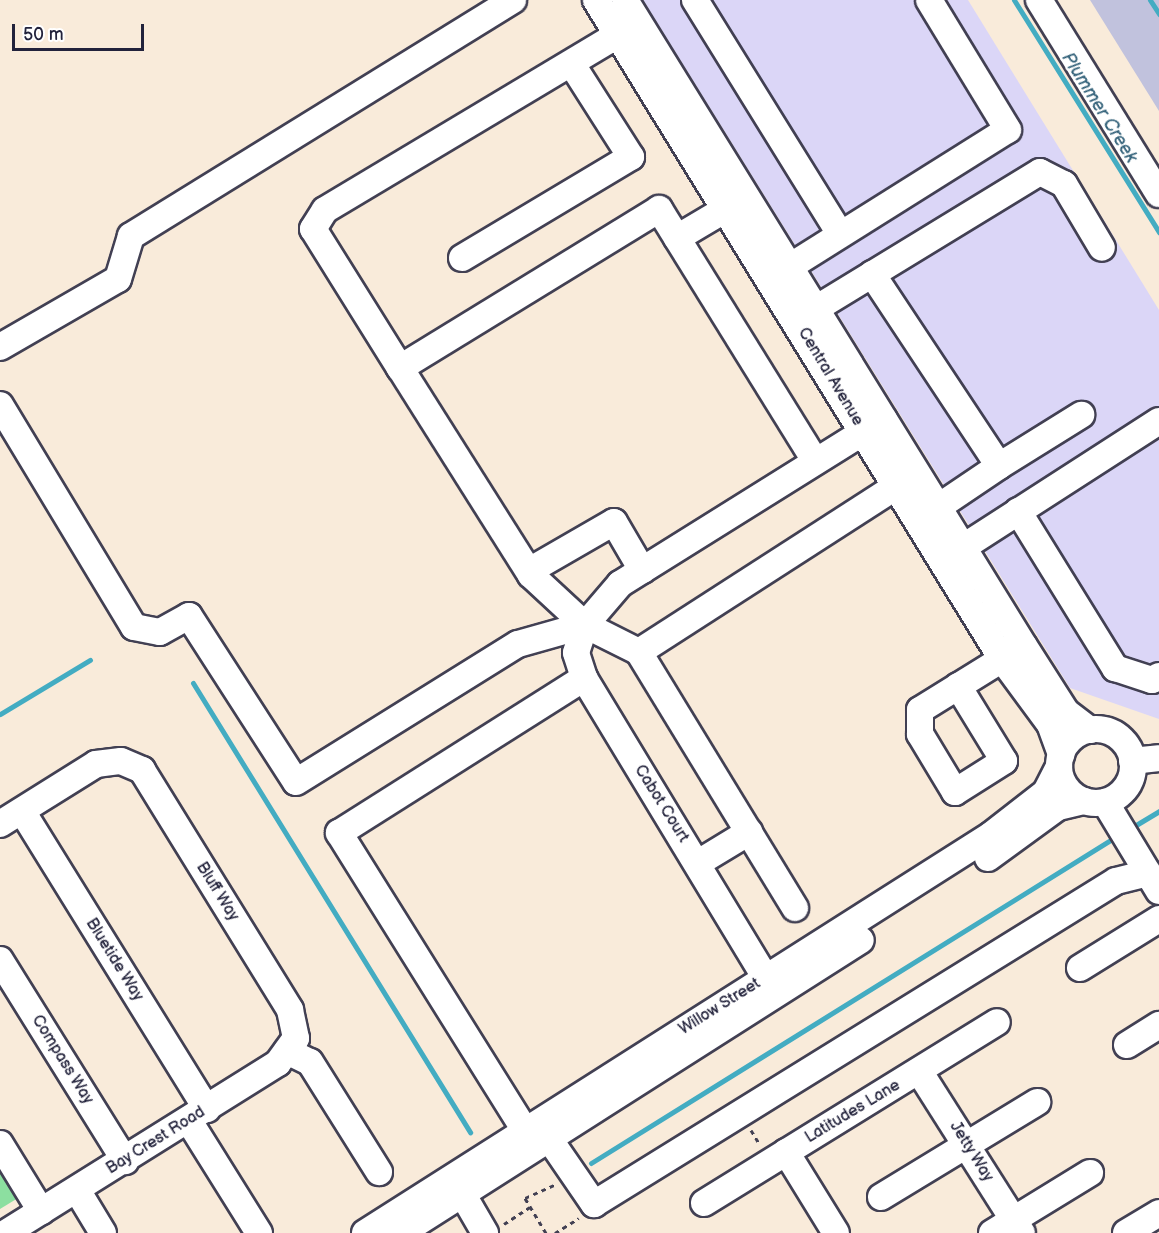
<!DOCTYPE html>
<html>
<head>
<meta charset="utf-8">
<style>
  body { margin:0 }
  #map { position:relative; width:1159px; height:1233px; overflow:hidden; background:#f9ebda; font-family:"Balsamiq Sans",sans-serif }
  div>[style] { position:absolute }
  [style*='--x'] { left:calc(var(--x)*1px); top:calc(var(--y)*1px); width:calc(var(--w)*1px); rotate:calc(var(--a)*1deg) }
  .built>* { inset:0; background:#dbd6f7 }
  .industrial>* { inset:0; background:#c1c2dd }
  .green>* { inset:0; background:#8cdfa0 }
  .stream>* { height:5px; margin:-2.5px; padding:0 2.5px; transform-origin:2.5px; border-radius:2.5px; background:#43acc2 }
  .path>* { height:3px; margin-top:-1.5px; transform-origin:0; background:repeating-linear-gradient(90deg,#424053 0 4.5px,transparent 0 9px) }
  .roads { filter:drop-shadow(2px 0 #424053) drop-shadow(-2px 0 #424053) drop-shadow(0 2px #424053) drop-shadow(0 -2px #424053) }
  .minor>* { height:26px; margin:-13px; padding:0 13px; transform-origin:13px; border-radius:13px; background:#fff }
  .minor>.ring { margin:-13px; padding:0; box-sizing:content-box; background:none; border:26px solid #fff; border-radius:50% }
  span { translate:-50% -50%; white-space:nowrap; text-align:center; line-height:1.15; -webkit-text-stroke:4.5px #fff; paint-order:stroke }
  .street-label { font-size:16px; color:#22223b }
  .water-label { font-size:18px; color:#316078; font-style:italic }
  .scale { position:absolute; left:12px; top:24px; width:132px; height:27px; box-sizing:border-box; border:3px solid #22223b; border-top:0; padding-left:8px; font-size:18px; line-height:21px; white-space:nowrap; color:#22223b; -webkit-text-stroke:4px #fff; paint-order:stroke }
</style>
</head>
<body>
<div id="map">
  <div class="built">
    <div style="clip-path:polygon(643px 0,968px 0,1159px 310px,1159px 719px,1070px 688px)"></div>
  </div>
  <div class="industrial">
    <div style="clip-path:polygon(1090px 0,1159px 0,1159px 111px)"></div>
  </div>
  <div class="green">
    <div style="clip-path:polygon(0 1169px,18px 1198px,0 1209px)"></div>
  </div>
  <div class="stream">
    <div style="--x:1014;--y:0;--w:274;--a:58"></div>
    <div style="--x:1150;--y:0;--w:17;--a:57"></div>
    <div style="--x:193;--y:683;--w:528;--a:58.33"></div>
    <div style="--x:0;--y:714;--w:105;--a:-31"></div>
    <div style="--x:1131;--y:828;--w:33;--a:-31"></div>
    <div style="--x:591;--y:1163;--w:619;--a:-31.87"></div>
  </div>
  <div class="path">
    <div style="--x:751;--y:1130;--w:17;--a:59"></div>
    <div style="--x:504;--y:1224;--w:31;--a:-33"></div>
    <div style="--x:546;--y:1233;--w:41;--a:-121"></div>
    <div style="--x:525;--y:1198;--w:34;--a:-24"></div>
    <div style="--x:555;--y:1233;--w:28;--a:-32"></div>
  </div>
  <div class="roads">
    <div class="minor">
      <div style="--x:596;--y:0;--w:774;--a:58.36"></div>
      <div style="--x:1002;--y:659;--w:81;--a:53.6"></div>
      <div style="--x:1050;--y:724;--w:33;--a:70"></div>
      <div style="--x:625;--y:0;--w:759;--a:58.3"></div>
      <div style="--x:1024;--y:646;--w:78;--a:57.5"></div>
      <div style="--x:1066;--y:712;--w:30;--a:37"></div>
      <div style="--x:695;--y:0;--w:275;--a:58.2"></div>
      <div style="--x:1039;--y:0;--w:228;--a:58.3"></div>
      <div style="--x:677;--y:238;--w:74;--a:-30.7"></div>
      <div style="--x:462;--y:258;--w:197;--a:-30.9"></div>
      <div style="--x:631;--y:157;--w:108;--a:-122.5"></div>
      <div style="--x:778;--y:274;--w:271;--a:-32.1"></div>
      <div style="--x:1008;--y:130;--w:152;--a:-121.3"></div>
      <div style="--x:872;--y:274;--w:230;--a:56.5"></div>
      <div style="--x:999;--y:466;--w:97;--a:-31.9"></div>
      <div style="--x:817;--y:308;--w:261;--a:-31.4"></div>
      <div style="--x:1040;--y:172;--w:27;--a:27"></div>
      <div style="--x:1064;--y:184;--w:74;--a:59.3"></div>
      <div style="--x:0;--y:347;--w:136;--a:-30"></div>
      <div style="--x:118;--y:279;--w:45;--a:-73.2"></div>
      <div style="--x:131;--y:236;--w:449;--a:-31.7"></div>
      <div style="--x:400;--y:368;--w:164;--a:-122"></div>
      <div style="--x:313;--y:229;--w:22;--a:-58"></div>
      <div style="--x:325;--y:210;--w:358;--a:-30.9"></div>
      <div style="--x:0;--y:405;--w:259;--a:58.9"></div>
      <div style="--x:134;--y:627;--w:26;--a:11"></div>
      <div style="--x:160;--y:632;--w:33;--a:-29"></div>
      <div style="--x:189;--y:616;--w:197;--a:57.2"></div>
      <div style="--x:296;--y:782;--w:261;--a:-31.9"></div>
      <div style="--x:518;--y:644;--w:70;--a:-15.8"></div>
      <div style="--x:585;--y:625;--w:54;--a:-49.5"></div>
      <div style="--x:620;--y:584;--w:311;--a:-32"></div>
      <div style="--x:1018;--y:511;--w:185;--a:58.3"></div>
      <div style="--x:1115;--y:668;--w:39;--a:18"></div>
      <div style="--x:1152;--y:680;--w:8;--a:-30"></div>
      <div style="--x:925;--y:516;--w:89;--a:-34"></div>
      <div style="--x:948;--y:557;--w:251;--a:-32.8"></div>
      <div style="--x:529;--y:571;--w:98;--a:-30"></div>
      <div style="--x:614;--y:522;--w:56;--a:59.7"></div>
      <div style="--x:585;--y:625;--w:29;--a:108"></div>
      <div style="--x:576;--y:653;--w:26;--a:72"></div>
      <div style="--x:584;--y:678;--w:352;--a:58.8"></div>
      <div style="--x:639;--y:652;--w:323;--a:-32.8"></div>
      <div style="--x:958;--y:686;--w:88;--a:58.5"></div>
      <div style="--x:1004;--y:761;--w:58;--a:147.7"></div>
      <div style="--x:955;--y:792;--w:68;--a:-121.1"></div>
      <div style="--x:920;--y:734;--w:24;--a:-90"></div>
      <div style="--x:920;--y:710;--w:112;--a:-31.8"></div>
      <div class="ring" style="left:1059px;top:729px;width:48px;height:48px"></div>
      <div style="--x:1132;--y:761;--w:27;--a:-6"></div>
      <div style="--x:1105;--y:802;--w:104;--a:58.8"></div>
      <div style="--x:22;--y:811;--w:351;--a:58.2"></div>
      <div style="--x:0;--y:824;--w:113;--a:-32"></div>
      <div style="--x:96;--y:764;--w:25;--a:-7"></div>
      <div style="--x:121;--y:761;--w:23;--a:23"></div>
      <div style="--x:142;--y:770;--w:282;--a:58.3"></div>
      <div style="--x:290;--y:1010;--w:29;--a:78"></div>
      <div style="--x:296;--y:1038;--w:31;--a:126"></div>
      <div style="--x:278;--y:1063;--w:321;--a:148"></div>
      <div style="--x:988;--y:858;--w:87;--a:-36.1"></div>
      <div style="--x:1058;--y:807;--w:27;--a:-13"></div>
      <div style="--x:698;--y:863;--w:60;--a:-31.3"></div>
      <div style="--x:795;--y:908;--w:300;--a:-121.4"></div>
      <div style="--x:639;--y:652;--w:60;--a:-153.4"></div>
      <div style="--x:585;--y:625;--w:74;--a:-137.2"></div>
      <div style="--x:531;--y:575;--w:245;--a:-122.3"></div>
      <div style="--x:400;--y:368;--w:304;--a:-31.5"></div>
      <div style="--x:659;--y:209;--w:296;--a:58.2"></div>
      <div style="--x:0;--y:960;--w:237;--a:58.1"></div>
      <div style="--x:1080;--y:968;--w:93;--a:-31.8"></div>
      <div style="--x:1127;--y:1045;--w:38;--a:-32"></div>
      <div style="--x:287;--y:1051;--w:25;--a:26"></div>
      <div style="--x:310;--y:1062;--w:130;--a:57.9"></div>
      <div style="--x:919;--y:1071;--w:192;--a:57.6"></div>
      <div style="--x:189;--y:1121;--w:132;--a:58"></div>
      <div style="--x:526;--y:1132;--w:353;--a:-122"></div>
      <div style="--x:339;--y:833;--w:290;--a:-32.3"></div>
      <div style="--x:550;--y:1140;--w:78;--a:55.5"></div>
      <div style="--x:594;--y:1204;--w:614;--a:-31.75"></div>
      <div style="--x:1116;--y:881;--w:33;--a:-14"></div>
      <div style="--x:0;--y:1144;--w:79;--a:58.5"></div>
      <div style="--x:786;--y:1152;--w:95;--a:58.3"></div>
      <div style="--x:77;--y:1190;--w:50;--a:58.8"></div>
      <div style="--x:463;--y:1195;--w:44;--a:59.9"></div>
      <div style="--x:881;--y:1197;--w:183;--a:-31.3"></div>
      <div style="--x:704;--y:1203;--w:344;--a:-31.7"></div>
      <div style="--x:365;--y:1233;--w:742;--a:-32.45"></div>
      <div style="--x:991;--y:835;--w:70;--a:-38"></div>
      <div style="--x:1046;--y:792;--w:29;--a:-63"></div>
      <div style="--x:401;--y:1233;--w:545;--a:-32.5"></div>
      <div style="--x:992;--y:1233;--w:115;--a:-31.5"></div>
      <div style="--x:1126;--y:1233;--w:39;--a:-31"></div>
    </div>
  </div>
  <div class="street-label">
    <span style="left:830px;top:377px;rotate:59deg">Central Avenue</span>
    <span style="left:661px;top:804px;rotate:58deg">Cabot Court</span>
    <span style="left:217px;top:892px;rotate:58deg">Bluff Way</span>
    <span style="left:114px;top:960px;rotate:58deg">Bluetide Way</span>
    <span style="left:720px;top:1007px;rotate:-32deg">Willow Street</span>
    <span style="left:62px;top:1060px;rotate:58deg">Compass Way</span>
    <span style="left:853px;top:1112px;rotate:-31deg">Latitudes Lane</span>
    <span style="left:156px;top:1141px;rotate:-32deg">Bay Crest Road</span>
    <span style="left:971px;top:1152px;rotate:58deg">Jetty Way</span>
  </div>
  <div class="water-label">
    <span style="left:1099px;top:108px;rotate:58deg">Plummer Creek</span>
  </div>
  <div class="scale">50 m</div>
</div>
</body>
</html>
